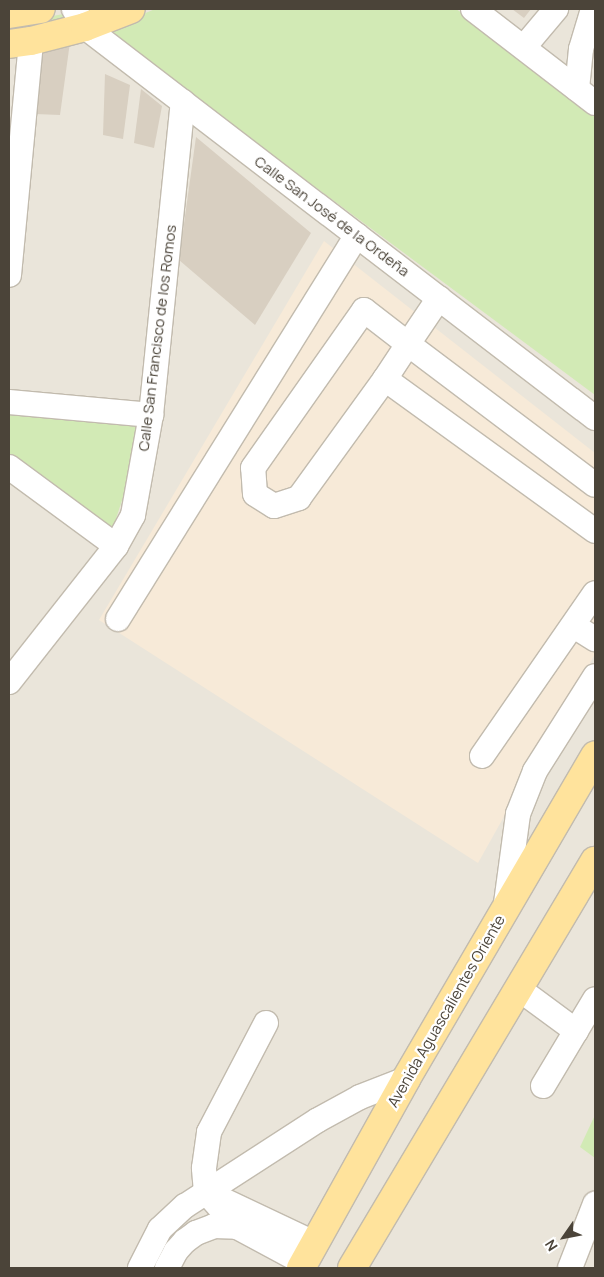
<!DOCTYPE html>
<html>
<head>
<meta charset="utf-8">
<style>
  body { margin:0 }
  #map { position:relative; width:604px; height:1277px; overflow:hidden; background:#f6f3ec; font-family:Manrope,sans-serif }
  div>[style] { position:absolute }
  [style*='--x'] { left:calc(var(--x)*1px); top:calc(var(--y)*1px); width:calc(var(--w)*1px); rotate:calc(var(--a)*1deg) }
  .residential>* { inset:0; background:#eae5da; transform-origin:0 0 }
  .commercial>* { inset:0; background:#f7ead8 }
  .green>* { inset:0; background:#d2eab5 }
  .building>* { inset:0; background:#d8cfc1 }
  .roads { filter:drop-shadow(1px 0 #c2bbae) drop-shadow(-1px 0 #c2bbae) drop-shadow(0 1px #c2bbae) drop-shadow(0 -1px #c2bbae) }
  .minor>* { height:24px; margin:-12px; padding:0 12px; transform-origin:12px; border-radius:12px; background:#fff }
  .major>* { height:28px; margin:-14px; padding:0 14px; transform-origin:14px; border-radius:14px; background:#ffe39c }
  span { translate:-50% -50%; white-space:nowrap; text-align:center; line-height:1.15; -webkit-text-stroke:4.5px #fff; paint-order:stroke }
  .street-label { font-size:15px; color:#4b4439 }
  .frame { position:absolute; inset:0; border:10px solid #4b4439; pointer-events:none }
  .north { position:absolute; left:539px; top:1212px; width:50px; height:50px; -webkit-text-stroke:4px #fff; paint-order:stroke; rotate:237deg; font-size:14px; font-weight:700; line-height:20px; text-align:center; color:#4b4439 }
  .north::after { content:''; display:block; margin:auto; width:18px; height:22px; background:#4b4439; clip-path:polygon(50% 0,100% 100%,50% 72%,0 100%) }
</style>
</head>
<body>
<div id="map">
  <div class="residential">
    <div style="left:9px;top:9px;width:586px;height:1259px"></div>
  </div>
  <div class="commercial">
    <div style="clip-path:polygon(324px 241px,595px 453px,595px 654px,478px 863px,99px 620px)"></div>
  </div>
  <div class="green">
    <div style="clip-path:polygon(155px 9px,456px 9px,514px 47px,595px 112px,595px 395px,119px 41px,108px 29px)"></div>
    <div style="clip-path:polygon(63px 14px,67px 23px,9px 34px,9px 25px)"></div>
    <div style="clip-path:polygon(9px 410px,138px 422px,129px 479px,112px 531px,9px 457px)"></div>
    <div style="clip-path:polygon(595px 1115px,595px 1158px,580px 1147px)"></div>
  </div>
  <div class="building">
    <div style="clip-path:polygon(512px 9px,531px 9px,524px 18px)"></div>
    <div style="clip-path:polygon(70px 42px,60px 115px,35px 114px,41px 54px)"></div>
    <div style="clip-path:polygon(105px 74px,130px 85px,123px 139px,103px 135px)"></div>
    <div style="clip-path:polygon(141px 89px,162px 106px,154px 148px,134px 143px)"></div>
    <div style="clip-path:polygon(196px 137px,311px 233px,255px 325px,179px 260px)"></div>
  </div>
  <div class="roads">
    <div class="minor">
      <div style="--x:74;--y:9;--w:21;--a:59"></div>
      <div style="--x:85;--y:27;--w:643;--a:37.48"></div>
      <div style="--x:473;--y:9;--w:154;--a:37.6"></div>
      <div style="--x:524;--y:47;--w:50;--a:-49.9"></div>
      <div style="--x:577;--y:89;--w:40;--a:-84.3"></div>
      <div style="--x:581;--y:49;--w:42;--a:-73.3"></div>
      <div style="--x:9;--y:275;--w:235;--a:-84.6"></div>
      <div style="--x:439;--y:298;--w:55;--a:124"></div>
      <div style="--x:408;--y:344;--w:42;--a:123.3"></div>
      <div style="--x:385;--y:379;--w:147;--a:125.9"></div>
      <div style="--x:299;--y:498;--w:26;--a:162"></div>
      <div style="--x:274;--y:506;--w:22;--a:-148"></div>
      <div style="--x:255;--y:494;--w:26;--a:-94"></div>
      <div style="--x:253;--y:468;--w:193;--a:-54.9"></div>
      <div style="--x:364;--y:310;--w:56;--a:37.7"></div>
      <div style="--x:408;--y:344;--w:234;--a:37"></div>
      <div style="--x:385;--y:379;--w:259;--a:35.9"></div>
      <div style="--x:9;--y:402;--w:143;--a:5.2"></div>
      <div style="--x:9;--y:467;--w:133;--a:36.4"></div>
      <div style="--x:118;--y:619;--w:452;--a:-58.1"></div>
      <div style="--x:574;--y:626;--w:25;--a:32"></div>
      <div style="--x:9;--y:682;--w:173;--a:-51.8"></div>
      <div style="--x:116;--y:546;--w:35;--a:-61"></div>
      <div style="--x:133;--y:515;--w:102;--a:-79.8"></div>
      <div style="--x:151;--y:415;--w:315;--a:-84.2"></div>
      <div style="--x:482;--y:756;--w:198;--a:-55.3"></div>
      <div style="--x:506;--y:903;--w:90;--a:-82.3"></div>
      <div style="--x:518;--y:814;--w:46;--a:-68.4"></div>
      <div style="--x:535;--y:771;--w:112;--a:-57.7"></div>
      <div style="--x:519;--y:989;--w:71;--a:36.4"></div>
      <div style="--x:543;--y:1086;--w:101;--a:-59.1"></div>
      <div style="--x:217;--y:1197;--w:107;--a:25.4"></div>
      <div style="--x:237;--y:1227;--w:47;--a:-131.5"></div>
      <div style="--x:206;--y:1192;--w:24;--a:-95"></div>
      <div style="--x:204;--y:1168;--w:36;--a:-82"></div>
      <div style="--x:209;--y:1132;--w:123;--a:-62.4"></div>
      <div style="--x:140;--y:1268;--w:44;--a:-62.9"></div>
      <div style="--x:160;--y:1229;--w:34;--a:-43"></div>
      <div style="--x:185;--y:1206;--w:158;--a:-32.9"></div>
      <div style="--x:318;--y:1120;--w:48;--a:-28.7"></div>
      <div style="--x:360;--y:1097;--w:49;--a:-21.4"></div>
      <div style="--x:167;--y:1268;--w:19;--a:-62"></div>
      <div style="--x:176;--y:1251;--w:13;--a:-48"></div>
      <div style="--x:185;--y:1241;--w:14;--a:-36"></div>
      <div style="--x:196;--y:1233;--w:19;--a:-21"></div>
      <div style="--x:214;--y:1226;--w:23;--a:2"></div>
      <div style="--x:237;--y:1227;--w:76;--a:28.2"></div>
      <div style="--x:570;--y:1268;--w:69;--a:-68.7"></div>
    </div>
    <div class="major">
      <div style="--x:9;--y:14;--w:32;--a:-9"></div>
      <div style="--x:9;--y:44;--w:22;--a:-8"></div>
      <div style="--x:31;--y:41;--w:56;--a:-14.5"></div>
      <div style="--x:85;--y:27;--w:49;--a:-21.4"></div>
      <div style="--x:301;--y:1268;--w:216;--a:-60.9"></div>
      <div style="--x:406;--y:1079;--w:375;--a:-59.7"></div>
      <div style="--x:352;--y:1268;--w:474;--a:-59.2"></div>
    </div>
  </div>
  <div class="street-label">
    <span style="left:332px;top:216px;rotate:37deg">Calle San José de la Ordeña</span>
    <span style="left:157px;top:338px;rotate:-83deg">Calle San Francisco de los Romos</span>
    <span style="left:446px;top:1011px;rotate:-60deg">Avenida Aguascalientes Oriente</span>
  </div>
  <div class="frame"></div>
  <div class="north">N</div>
</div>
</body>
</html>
